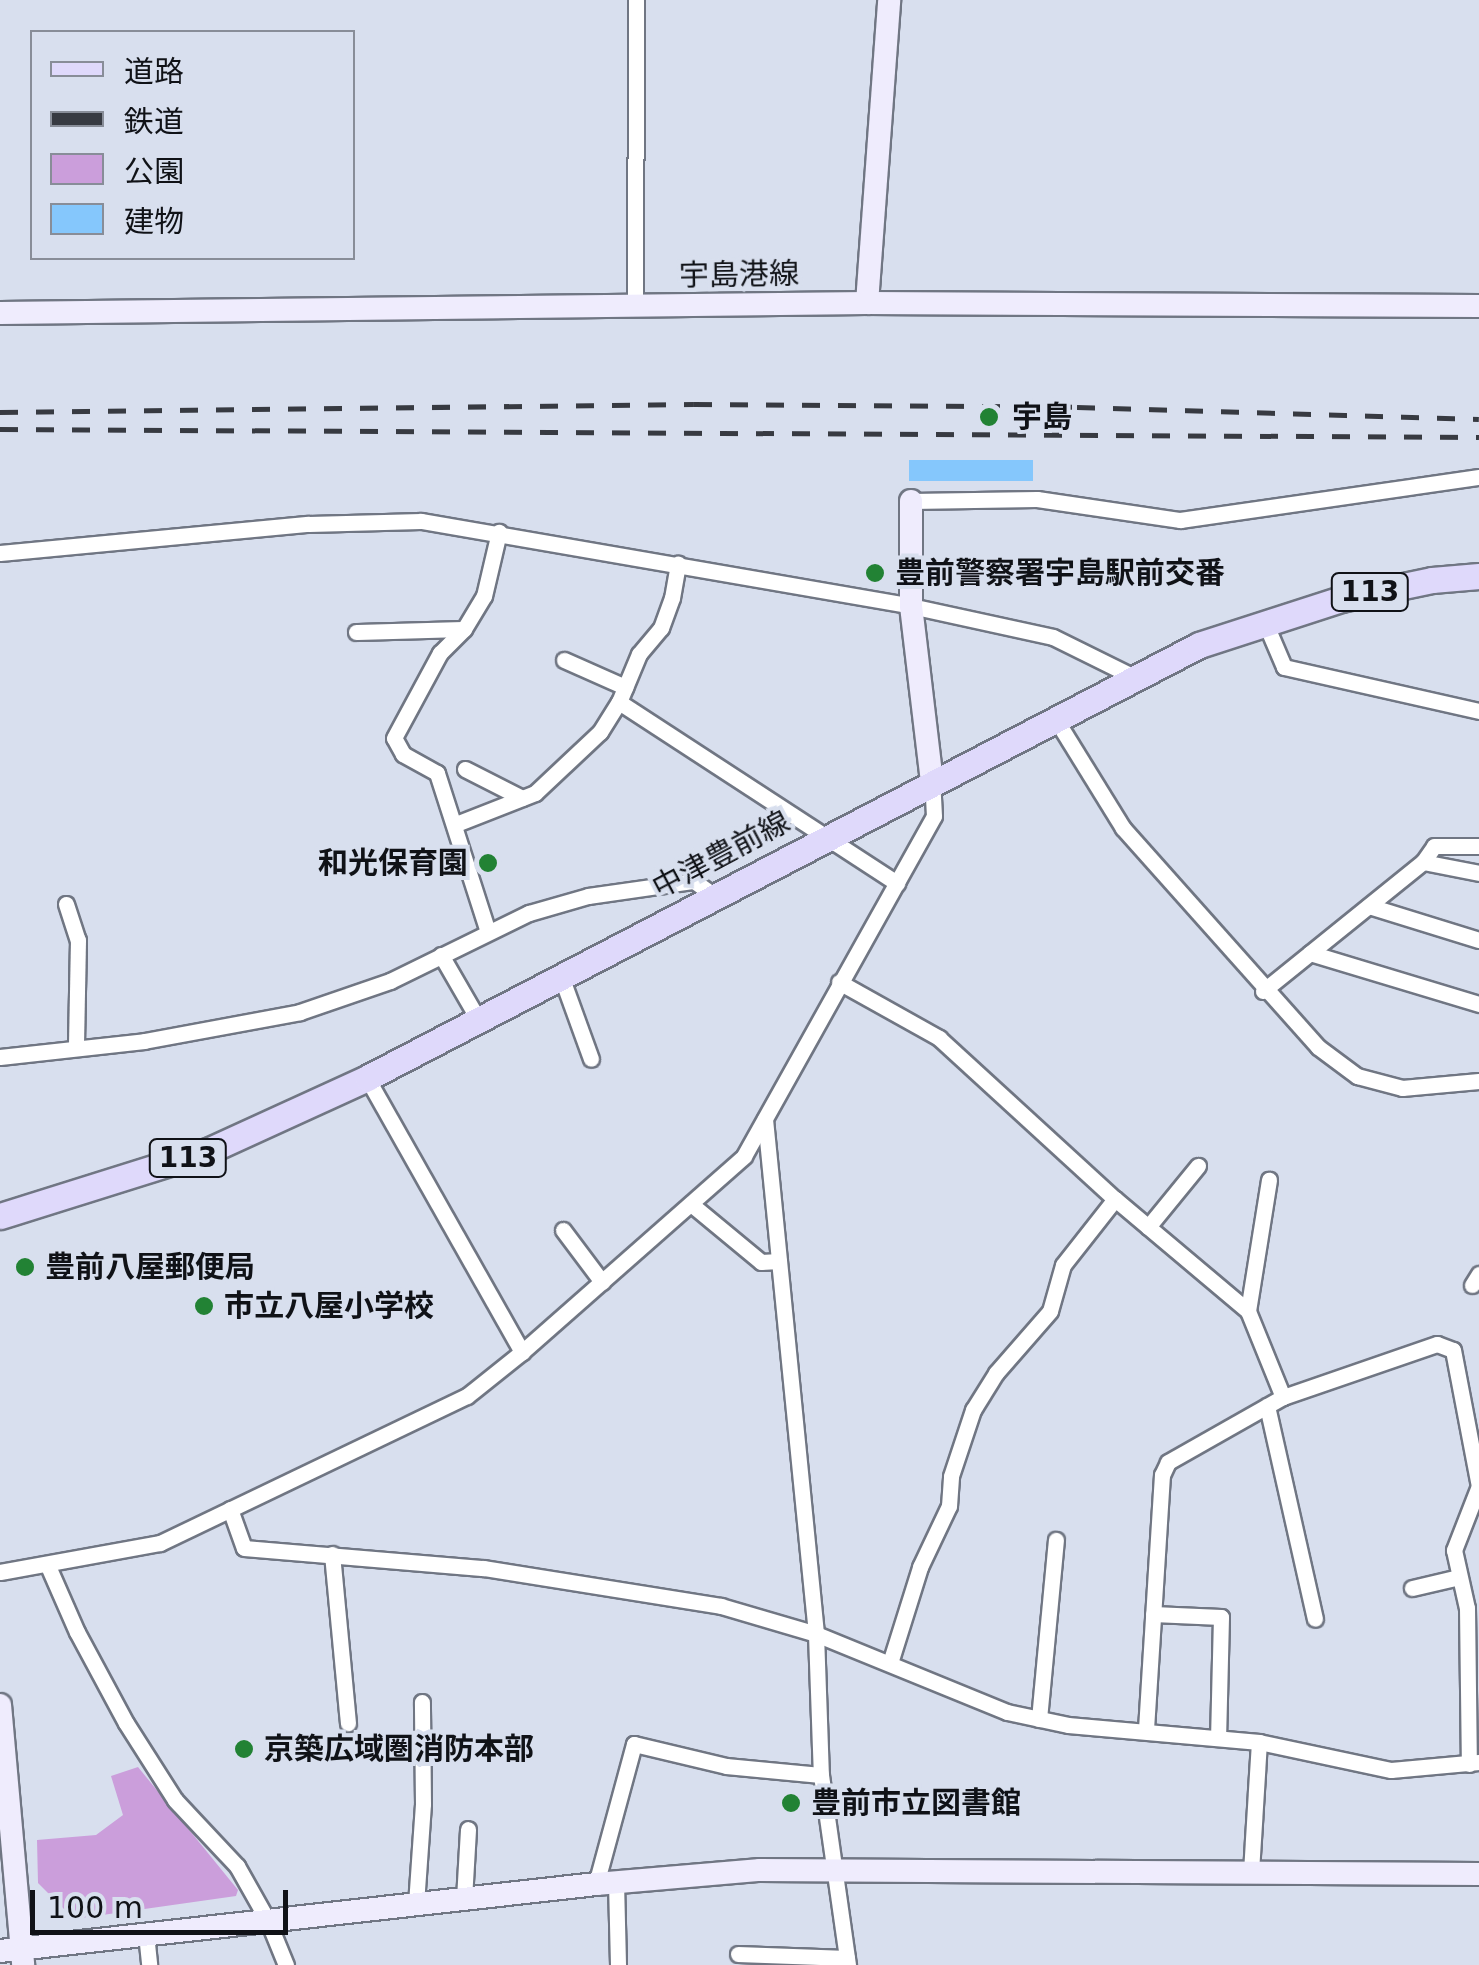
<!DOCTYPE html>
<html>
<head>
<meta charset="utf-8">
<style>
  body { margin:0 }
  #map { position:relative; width:1479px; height:1965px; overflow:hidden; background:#d8dfee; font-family:"DejaVu Sans","Noto Sans JP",sans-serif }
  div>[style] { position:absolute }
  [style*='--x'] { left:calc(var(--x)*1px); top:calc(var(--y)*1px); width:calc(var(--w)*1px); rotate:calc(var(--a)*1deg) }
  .green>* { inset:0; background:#cb9edb }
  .building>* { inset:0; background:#85c7fc; transform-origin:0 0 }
  .roads { filter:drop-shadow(2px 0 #707683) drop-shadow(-2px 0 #707683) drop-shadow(0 2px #707683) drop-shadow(0 -2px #707683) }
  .street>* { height:15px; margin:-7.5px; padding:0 7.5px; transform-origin:7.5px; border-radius:7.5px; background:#fff }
  .secondary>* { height:22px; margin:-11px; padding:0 11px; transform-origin:11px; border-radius:11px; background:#efecfd }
  .primary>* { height:25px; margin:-12.5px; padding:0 12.5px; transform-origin:12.5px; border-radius:12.5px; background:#dfd9fb }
  .rail>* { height:5px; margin-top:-2.5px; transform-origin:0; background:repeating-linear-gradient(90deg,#373a41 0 18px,transparent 0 36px) }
  .dots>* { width:28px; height:28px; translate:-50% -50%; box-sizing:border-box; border:5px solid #d8dfee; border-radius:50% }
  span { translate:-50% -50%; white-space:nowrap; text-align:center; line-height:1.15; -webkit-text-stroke:8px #d8dfee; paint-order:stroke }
  .shield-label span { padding:2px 8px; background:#d8dfee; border:2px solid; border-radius:8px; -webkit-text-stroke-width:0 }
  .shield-label { font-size:28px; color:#101217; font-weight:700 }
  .street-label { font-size:30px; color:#101217 }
  .poi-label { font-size:30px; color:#101217; font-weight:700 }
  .left { translate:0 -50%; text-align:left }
  .right { translate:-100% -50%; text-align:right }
  .legend { position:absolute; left:30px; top:30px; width:325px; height:230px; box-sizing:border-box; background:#d8dfee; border:2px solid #888d98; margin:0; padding:12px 18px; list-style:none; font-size:30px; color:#101217 }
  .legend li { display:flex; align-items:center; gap:20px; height:50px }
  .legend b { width:50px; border:2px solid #888d98 }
  .scale { position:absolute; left:30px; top:1890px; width:258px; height:45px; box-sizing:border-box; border:5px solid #101217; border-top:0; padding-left:12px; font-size:30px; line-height:35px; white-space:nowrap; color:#101217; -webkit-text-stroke:8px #d8dfee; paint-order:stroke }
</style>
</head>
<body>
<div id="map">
  <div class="green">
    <div style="clip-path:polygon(138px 1767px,238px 1890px,236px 1896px,74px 1919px,38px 1883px,37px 1840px,96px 1835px,123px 1815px,111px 1776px)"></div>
  </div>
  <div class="building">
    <div style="left:909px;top:460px;width:124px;height:21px"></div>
  </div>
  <div class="roads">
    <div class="street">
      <div style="--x:635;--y:307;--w:307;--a:-89.8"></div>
      <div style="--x:911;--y:501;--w:126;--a:-0.9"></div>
      <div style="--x:1037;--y:499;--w:145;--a:8.4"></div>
      <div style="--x:1180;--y:520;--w:302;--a:-8.2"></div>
      <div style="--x:0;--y:553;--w:310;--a:-5.4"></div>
      <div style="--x:309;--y:524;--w:112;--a:-1.5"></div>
      <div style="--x:421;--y:521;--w:497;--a:9.8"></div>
      <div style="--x:911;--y:606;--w:145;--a:12.3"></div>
      <div style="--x:1053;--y:637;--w:88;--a:26.3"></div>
      <div style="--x:1264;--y:620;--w:51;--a:66.9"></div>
      <div style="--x:1284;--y:667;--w:200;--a:12.7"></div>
      <div style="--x:356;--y:632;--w:108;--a:-1.6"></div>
      <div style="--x:564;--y:660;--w:67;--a:23.9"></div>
      <div style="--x:619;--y:702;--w:332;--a:33.1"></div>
      <div style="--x:1055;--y:718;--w:129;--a:58.3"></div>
      <div style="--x:1123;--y:828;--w:293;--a:48.3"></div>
      <div style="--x:1318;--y:1047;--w:49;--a:36.6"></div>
      <div style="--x:1357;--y:1076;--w:47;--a:14.9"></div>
      <div style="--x:1402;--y:1088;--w:77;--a:-5.2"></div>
      <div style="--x:465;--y:769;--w:64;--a:27"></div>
      <div style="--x:456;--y:824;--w:85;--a:-21.4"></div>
      <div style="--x:535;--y:793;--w:89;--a:-43.2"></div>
      <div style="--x:600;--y:732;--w:36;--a:-58"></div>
      <div style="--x:619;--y:702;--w:52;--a:-67.4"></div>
      <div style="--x:639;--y:654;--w:34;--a:-50"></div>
      <div style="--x:661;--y:628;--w:32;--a:-70"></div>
      <div style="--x:672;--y:598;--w:35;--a:-80"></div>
      <div style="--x:1423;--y:862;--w:57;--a:11.1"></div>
      <div style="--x:66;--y:904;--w:38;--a:72"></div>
      <div style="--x:78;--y:940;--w:108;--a:91.1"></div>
      <div style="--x:1369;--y:906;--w:115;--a:17.2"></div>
      <div style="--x:488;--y:932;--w:167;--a:-107.8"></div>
      <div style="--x:437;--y:773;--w:39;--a:-151"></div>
      <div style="--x:403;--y:754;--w:18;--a:-119"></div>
      <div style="--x:394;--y:738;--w:97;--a:-61.6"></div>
      <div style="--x:440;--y:653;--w:34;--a:-45"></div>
      <div style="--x:464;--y:629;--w:39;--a:-59"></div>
      <div style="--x:484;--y:596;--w:66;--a:-76.8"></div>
      <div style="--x:1310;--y:953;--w:177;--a:16.8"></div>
      <div style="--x:441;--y:955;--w:74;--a:60"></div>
      <div style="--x:561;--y:976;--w:88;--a:70.1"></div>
      <div style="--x:839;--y:982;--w:115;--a:29.2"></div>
      <div style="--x:939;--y:1038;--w:239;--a:42.5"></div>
      <div style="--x:1115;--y:1199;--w:174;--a:40.1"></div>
      <div style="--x:1248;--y:1311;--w:93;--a:67.9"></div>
      <div style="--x:1263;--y:991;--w:206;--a:-38.9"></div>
      <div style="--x:1423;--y:862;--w:19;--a:-55"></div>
      <div style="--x:1434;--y:846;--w:45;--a:0"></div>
      <div style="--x:0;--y:1057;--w:145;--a:-6.3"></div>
      <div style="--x:144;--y:1041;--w:159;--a:-10.5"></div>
      <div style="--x:300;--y:1012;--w:95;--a:-19"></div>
      <div style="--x:390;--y:981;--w:155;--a:-26.1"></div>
      <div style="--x:529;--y:913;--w:61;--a:-16.1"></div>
      <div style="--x:588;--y:896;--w:107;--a:-8.1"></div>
      <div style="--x:694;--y:881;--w:24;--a:36"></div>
      <div style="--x:367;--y:1078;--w:315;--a:60.5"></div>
      <div style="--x:765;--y:1119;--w:518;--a:84.34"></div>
      <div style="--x:816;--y:1634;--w:141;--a:88"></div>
      <div style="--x:821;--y:1775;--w:192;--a:81.9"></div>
      <div style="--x:691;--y:1204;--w:91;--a:39.6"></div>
      <div style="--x:761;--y:1262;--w:18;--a:-3"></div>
      <div style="--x:1148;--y:1227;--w:79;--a:-50.7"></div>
      <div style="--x:563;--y:1230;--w:65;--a:53.1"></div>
      <div style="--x:1472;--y:1285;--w:13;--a:-58"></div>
      <div style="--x:1248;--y:1311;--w:133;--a:-80.9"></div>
      <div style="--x:1267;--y:1406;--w:218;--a:77.3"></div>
      <div style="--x:230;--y:1509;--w:41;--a:70.3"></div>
      <div style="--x:244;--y:1548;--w:241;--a:4.8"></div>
      <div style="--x:484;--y:1568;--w:240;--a:9.1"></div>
      <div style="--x:721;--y:1606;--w:99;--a:16.4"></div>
      <div style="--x:816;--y:1634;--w:206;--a:22.2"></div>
      <div style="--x:1007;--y:1712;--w:62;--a:12"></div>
      <div style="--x:1068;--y:1725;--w:192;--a:5.1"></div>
      <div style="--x:1259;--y:1742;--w:135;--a:12"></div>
      <div style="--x:1391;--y:1770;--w:88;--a:-5.2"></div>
      <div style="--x:332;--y:1554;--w:170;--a:84.6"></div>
      <div style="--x:48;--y:1566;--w:72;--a:66.3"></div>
      <div style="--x:77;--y:1632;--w:103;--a:61.7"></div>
      <div style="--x:126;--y:1723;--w:91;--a:57.5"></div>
      <div style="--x:175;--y:1800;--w:91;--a:46.8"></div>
      <div style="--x:237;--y:1866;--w:63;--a:60.6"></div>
      <div style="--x:268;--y:1921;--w:48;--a:67.8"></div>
      <div style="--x:0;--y:1572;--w:163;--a:-10.3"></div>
      <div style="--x:160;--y:1543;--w:340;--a:-25.6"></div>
      <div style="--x:467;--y:1396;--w:70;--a:-38.7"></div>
      <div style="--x:522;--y:1352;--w:296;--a:-41.4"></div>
      <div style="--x:744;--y:1156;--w:389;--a:-60.8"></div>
      <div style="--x:934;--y:816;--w:33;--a:-93"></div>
      <div style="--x:1412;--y:1588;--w:48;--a:-13.2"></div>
      <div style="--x:1153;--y:1614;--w:68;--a:2.5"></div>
      <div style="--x:1221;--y:1617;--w:120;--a:91.4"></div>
      <div style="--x:890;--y:1663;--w:101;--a:-72.6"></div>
      <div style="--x:920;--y:1567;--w:68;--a:-64.6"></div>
      <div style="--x:949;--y:1506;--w:30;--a:-86"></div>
      <div style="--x:951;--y:1476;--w:70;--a:-71.6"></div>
      <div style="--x:973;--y:1410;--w:44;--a:-58.1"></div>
      <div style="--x:996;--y:1373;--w:82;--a:-48.9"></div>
      <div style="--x:1050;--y:1311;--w:48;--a:-74.2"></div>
      <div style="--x:1063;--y:1265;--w:84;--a:-51.8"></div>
      <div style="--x:1039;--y:1719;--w:180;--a:-84.6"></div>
      <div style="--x:1146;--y:1729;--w:255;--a:-86.4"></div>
      <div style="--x:1162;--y:1475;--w:14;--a:-65"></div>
      <div style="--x:1168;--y:1462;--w:132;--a:-29.5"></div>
      <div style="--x:1283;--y:1397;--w:163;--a:-19"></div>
      <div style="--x:1437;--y:1344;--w:17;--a:21"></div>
      <div style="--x:1453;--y:1350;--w:138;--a:79.2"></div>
      <div style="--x:1479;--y:1486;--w:69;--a:111.3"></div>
      <div style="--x:1454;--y:1550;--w:59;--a:77.4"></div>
      <div style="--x:1467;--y:1608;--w:156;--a:89.3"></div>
      <div style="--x:1251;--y:1872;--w:130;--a:-86.5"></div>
      <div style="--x:616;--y:1882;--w:83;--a:88.6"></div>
      <div style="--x:596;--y:1884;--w:145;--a:-74.8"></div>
      <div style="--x:634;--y:1744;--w:95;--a:13.4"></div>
      <div style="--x:726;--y:1766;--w:95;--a:5.4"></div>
      <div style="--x:464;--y:1899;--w:70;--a:-86.7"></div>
      <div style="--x:416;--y:1904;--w:100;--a:-86"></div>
      <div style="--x:423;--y:1804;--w:102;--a:-90.6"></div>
      <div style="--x:146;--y:1934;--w:31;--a:84"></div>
      <div style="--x:738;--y:1954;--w:109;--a:2.1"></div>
    </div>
    <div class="secondary">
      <div style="--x:867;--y:303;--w:304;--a:-85.8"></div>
      <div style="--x:0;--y:313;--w:867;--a:-0.66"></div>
      <div style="--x:867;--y:303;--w:612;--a:0.28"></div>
      <div style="--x:911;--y:501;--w:105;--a:90"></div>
      <div style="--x:911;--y:606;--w:178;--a:83.2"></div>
      <div style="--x:0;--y:1705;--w:261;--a:84.9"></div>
      <div style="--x:0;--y:1951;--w:600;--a:-6.41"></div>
      <div style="--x:596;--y:1884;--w:165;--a:-4.9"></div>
      <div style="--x:760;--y:1870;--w:719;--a:0.32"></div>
    </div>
    <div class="primary">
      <div style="--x:0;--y:1216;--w:220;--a:-17.4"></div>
      <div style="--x:210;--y:1150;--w:173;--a:-24.6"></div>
      <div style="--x:367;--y:1078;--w:938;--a:-27.49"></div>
      <div style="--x:1199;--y:645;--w:149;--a:-17.9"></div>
      <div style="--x:1341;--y:599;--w:93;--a:-11.8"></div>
      <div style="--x:1432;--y:580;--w:47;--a:-4.9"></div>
    </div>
  </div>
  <div class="rail">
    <div style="--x:0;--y:412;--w:694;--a:-0.66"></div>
    <div style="--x:694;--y:404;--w:383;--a:0.4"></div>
    <div style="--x:1077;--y:407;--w:402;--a:1.7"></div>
    <div style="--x:0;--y:429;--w:1479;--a:0.31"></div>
  </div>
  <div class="dots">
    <div style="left:989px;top:417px;background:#228234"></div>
    <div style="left:875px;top:573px;background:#228234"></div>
    <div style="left:488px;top:863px;background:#228234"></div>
    <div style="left:25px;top:1267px;background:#228234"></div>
    <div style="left:204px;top:1306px;background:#228234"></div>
    <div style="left:244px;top:1749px;background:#228234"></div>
    <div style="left:791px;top:1803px;background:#228234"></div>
  </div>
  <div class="shield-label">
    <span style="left:1370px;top:592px">113</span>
    <span style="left:188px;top:1158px">113</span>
  </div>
  <div class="street-label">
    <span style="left:739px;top:275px;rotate:-1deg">宇島港線</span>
    <span style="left:721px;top:855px;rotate:-28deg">中津豊前線</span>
  </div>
  <div class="poi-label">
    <span class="left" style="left:1012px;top:417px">宇島</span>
    <span class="left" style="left:895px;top:573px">豊前警察署宇島駅前交番</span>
    <span class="right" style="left:468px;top:863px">和光保育園</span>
    <span class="left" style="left:45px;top:1267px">豊前八屋郵便局</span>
    <span class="left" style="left:224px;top:1306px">市立八屋小学校</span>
    <span class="left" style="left:264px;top:1749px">京築広域圏消防本部</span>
    <span class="left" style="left:811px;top:1803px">豊前市立図書館</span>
  </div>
  <ul class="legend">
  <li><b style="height:12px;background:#dfd9fb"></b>道路</li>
  <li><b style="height:12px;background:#373a41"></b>鉄道</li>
  <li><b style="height:28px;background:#cb9edb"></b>公園</li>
  <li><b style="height:28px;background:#85c7fc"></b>建物</li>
  </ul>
  <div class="scale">100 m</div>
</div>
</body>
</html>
